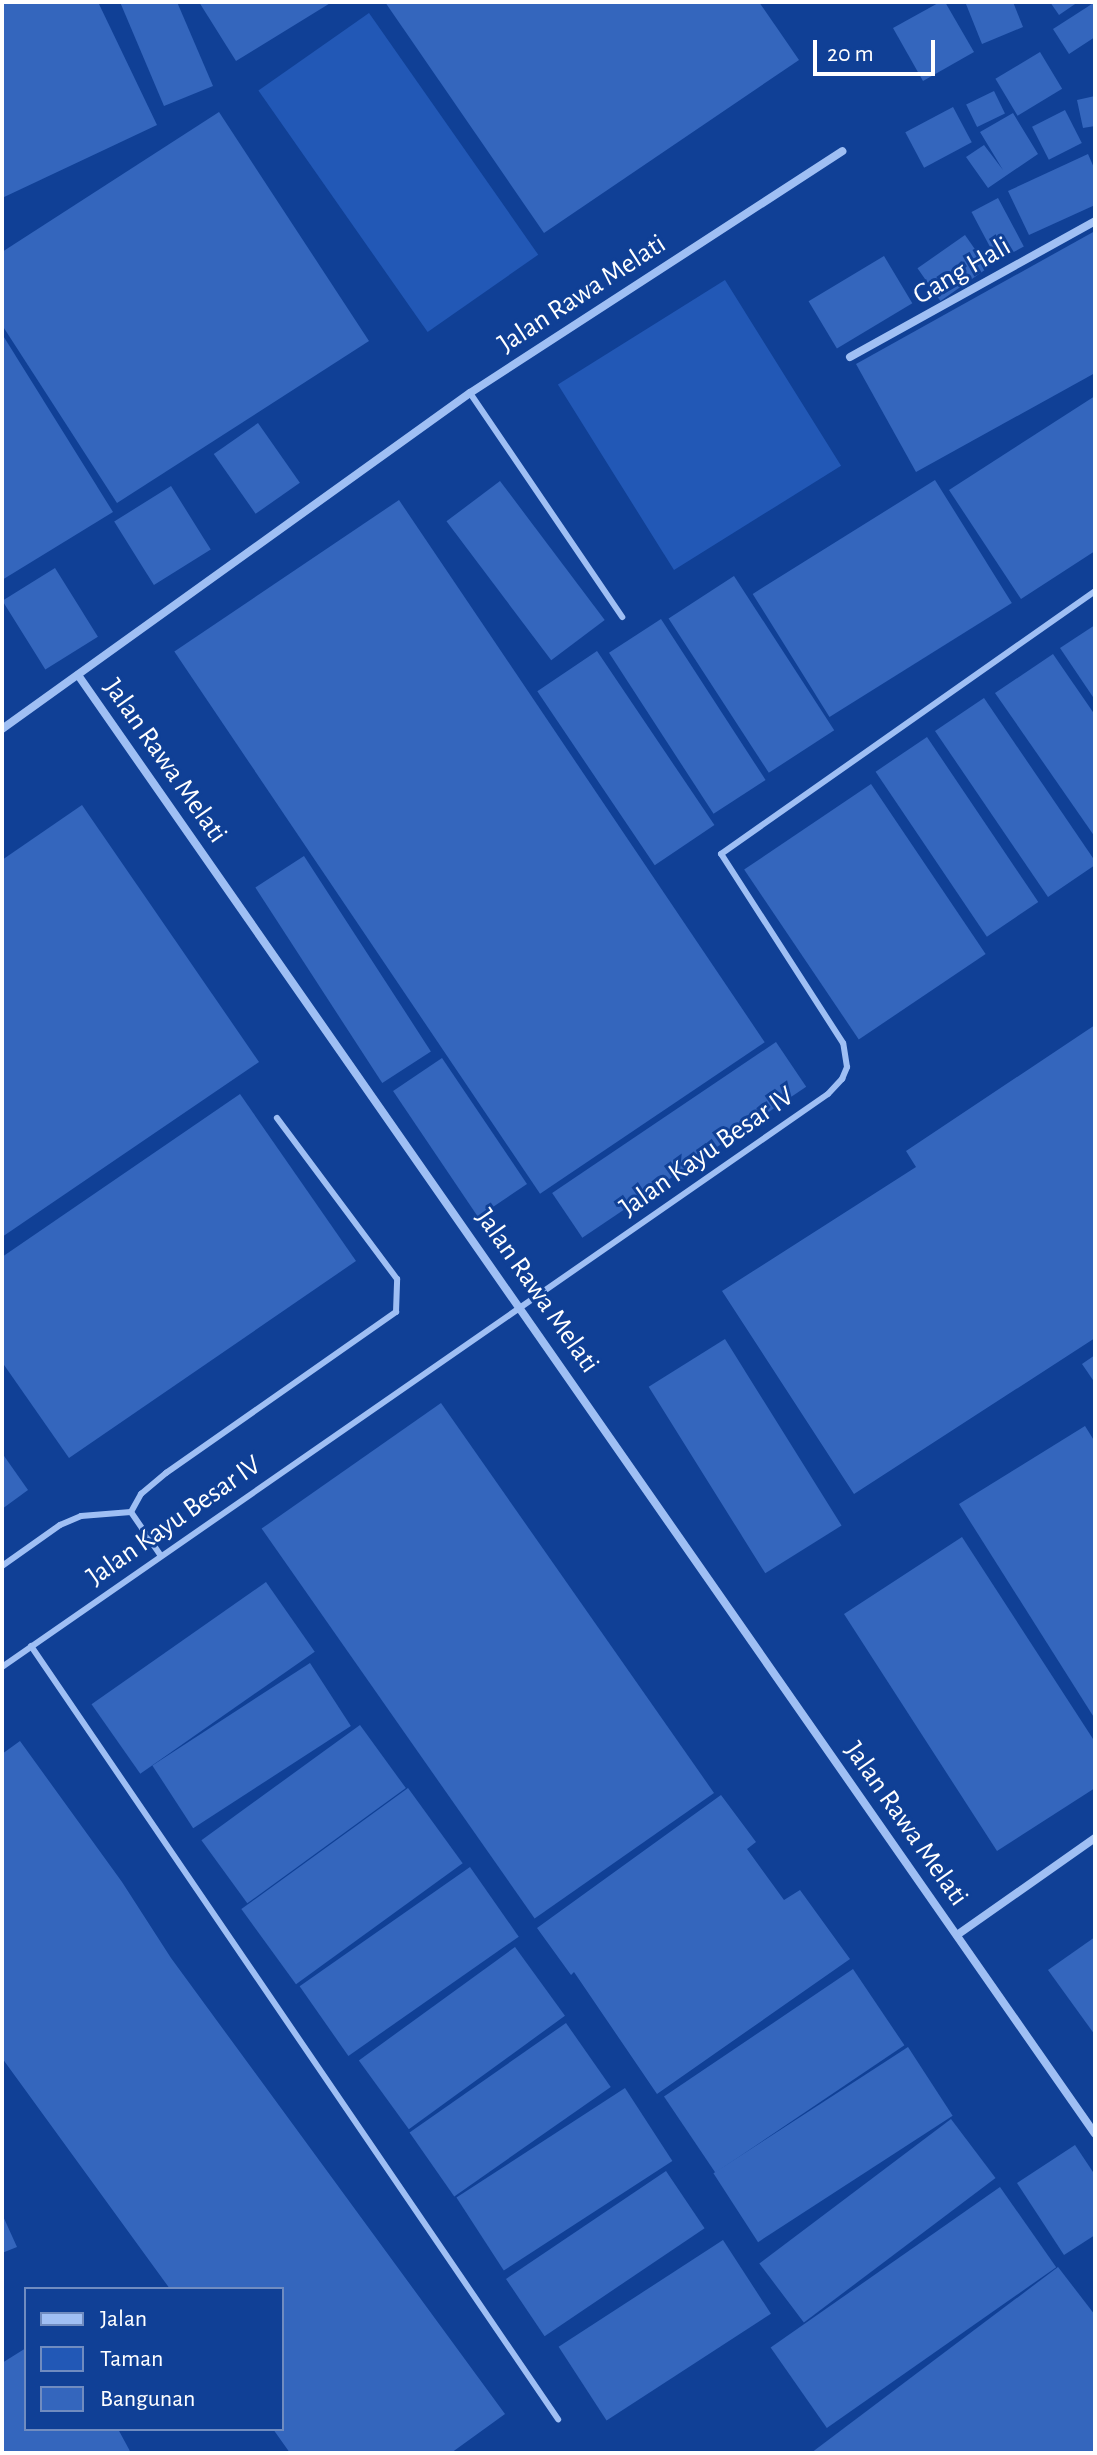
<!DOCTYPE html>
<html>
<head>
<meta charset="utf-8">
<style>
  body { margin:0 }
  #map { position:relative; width:1097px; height:2455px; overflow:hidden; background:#104096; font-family:"Alegreya Sans",sans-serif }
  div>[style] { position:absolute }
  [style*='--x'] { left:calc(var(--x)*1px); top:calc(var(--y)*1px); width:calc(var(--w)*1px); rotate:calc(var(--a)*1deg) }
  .green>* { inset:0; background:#2258b6; transform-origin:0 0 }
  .building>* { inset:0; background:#3466bd; transform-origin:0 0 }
  .service>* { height:6px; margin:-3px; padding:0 3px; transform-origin:3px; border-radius:3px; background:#9fbff4 }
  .minor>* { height:8px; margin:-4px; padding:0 4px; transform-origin:4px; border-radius:4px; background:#9fbff4 }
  span { translate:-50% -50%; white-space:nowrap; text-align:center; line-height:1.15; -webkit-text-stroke:6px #104096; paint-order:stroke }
  .street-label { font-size:28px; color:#fff }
  .frame { position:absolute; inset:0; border:4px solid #fff; pointer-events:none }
  .legend { position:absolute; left:24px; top:2287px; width:260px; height:144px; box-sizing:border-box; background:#104096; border:2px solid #708cc0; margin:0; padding:10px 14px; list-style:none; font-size:24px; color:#fff }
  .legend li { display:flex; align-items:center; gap:16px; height:40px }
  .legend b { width:40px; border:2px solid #708cc0 }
  .scale { position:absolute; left:813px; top:40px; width:122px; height:36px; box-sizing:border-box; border:4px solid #fff; border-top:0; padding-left:10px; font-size:24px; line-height:28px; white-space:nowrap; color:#fff; -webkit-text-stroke:6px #104096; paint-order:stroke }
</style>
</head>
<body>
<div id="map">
  <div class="green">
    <div style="left:369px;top:13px;width:295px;height:135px;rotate:55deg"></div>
    <div style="left:725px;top:280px;width:219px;height:197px;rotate:58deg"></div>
  </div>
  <div class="building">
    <div style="clip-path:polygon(2px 2px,98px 2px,157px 125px,2px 198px)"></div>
    <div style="clip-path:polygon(120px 2px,177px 2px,213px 86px,164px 106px)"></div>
    <div style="clip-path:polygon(199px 2px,332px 2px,236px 61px)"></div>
    <div style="clip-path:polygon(385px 2px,759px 2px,799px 60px,544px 233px)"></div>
    <div style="clip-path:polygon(940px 2px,945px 2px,974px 52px,923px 81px,893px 28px)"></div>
    <div style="clip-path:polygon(970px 2px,1013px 2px,1023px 27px,982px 44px,966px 4px)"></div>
    <div style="clip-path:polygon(1050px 2px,1078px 2px,1059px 15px)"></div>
    <div style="clip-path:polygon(1095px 2px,1095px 37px,1069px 54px,1053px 29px)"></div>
    <div style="left:1040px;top:52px;width:43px;height:52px;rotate:59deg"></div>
    <div style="left:994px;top:91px;width:25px;height:31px;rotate:64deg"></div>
    <div style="clip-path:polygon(1095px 96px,1095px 126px,1083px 128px,1077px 100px)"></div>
    <div style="left:953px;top:107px;width:40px;height:54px;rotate:62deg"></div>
    <div style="left:1065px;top:110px;width:37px;height:37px;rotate:63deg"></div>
    <div style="clip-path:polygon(219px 112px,369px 341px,117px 503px,2px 325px,2px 252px)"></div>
    <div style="clip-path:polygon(1013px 113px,1038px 154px,988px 188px,966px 157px,984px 145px,1003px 170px,980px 132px)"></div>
    <div style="clip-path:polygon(1088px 154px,1095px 170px,1095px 205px,1029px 235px,1008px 191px)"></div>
    <div style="left:998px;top:198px;width:55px;height:30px;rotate:62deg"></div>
    <div style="clip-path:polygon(1095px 231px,1095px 373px,916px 472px,856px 364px)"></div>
    <div style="left:965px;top:235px;width:40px;height:58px;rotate:55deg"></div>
    <div style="left:884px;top:256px;width:55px;height:88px;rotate:59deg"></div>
    <div style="clip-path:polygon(2px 334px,113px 512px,2px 580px)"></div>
    <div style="clip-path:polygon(1095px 396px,1095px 551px,1021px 599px,949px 490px)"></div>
    <div style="left:258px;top:423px;width:73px;height:54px;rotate:55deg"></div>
    <div style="left:935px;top:480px;width:145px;height:215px;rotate:58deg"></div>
    <div style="left:500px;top:481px;width:174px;height:67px;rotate:53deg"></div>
    <div style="left:171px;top:486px;width:75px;height:67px;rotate:58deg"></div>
    <div style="left:399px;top:500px;width:654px;height:271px;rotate:56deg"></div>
    <div style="left:55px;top:568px;width:81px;height:62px;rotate:58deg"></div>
    <div style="left:734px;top:576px;width:184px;height:78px;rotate:57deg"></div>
    <div style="left:661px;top:619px;width:192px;height:62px;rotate:57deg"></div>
    <div style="clip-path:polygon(1095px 625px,1095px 700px,1060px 648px)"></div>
    <div style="left:597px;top:651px;width:210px;height:72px;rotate:56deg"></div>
    <div style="clip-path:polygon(1053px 654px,1095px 715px,1095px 837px,995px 693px)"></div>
    <div style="clip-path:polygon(984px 698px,1095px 861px,1095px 865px,1048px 897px,935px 731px)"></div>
    <div style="left:927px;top:737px;width:199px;height:62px;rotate:56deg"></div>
    <div style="left:871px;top:784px;width:205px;height:153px;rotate:56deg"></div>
    <div style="clip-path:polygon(82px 805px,259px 1062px,2px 1237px,2px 860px)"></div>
    <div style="left:304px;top:856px;width:233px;height:58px;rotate:57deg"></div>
    <div style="clip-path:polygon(1095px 1025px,1095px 1338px,854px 1494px,722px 1291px,916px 1167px,906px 1151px)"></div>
    <div style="left:776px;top:1042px;width:54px;height:270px;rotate:56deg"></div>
    <div style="left:442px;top:1058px;width:152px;height:59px;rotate:56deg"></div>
    <div style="clip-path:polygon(240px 1094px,356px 1261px,69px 1458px,2px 1362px,2px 1257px)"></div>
    <div style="left:725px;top:1339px;width:220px;height:90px;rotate:58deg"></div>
    <div style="clip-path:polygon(1095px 1355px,1095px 1383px,1082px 1364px)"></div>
    <div style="left:441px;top:1403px;width:476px;height:219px;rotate:55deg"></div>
    <div style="clip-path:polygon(1085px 1426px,1095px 1442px,1095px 1719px,959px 1504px)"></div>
    <div style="clip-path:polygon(2px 1453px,28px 1490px,2px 1509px)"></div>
    <div style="clip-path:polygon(962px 1537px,1095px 1742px,1095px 1788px,997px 1851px,844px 1614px)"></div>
    <div style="left:266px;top:1582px;width:85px;height:213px;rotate:55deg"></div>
    <div style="left:310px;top:1663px;width:75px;height:188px;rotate:57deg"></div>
    <div style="left:360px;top:1725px;width:78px;height:196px;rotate:54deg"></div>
    <div style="clip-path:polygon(20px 1741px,122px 1882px,171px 1958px,505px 2414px,451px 2453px,290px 2453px,273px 2429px,282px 2429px,282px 2289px,170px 2289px,2px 2058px,2px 1754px)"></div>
    <div style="left:408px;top:1788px;width:93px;height:206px;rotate:54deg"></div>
    <div style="clip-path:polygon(721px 1795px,756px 1842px,747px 1849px,784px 1900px,800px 1890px,850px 1959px,657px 2094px,574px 1972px,571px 1975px,537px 1928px)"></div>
    <div style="left:470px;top:1867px;width:85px;height:208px;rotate:55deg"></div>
    <div style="clip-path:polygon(1095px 1937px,1095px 2035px,1048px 1970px)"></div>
    <div style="left:515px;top:1947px;width:85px;height:193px;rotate:54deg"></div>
    <div style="left:853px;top:1969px;width:92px;height:228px;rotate:56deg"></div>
    <div style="left:566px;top:2023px;width:78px;height:191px;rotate:55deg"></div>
    <div style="left:908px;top:2047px;width:82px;height:232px;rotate:57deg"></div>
    <div style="left:625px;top:2088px;width:87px;height:201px;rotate:57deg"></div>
    <div style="left:951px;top:2119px;width:74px;height:240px;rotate:53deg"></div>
    <div style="clip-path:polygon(1075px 2145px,1095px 2175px,1095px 2235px,1064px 2255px,1017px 2183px)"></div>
    <div style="left:666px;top:2171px;width:69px;height:193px;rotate:56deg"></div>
    <div style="left:1000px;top:2187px;width:98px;height:280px;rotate:55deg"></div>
    <div style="clip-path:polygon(2px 2214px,17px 2247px,2px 2253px)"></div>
    <div style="left:723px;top:2240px;width:88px;height:196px;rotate:57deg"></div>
    <div style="clip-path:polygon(1058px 2267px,1095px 2315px,1095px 2453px,811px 2453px)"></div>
    <div style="clip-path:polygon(26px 2348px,26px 2429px,118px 2429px,131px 2453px,2px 2453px,2px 2363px)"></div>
  </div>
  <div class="service">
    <div style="--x:470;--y:393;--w:271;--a:55.8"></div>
    <div style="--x:161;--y:1556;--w:53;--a:-124.3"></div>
    <div style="--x:131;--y:1512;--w:21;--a:-61"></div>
    <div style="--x:141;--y:1494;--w:33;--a:-40"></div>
    <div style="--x:166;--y:1473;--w:281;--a:-35"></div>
    <div style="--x:396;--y:1312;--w:33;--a:-88"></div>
    <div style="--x:397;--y:1279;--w:201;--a:-126.7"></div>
    <div style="--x:2;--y:1566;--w:71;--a:-35.3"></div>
    <div style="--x:60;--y:1525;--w:23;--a:-23"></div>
    <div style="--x:81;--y:1516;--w:50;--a:-4.6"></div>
    <div style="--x:31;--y:1646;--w:936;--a:55.72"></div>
    <div style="--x:2;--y:1667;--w:1005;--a:-34.75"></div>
    <div style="--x:828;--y:1094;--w:21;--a:-47"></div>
    <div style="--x:842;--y:1079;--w:13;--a:-67"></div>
    <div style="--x:847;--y:1067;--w:24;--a:-99"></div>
    <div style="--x:843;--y:1043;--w:225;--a:-122.8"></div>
    <div style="--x:721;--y:854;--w:457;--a:-35.1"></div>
  </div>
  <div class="minor">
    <div style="--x:850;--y:357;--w:280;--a:-29"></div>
    <div style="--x:78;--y:675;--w:1778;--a:55.12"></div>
    <div style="--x:2;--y:729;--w:576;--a:-35.68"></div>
    <div style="--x:470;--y:393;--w:444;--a:-33"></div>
    <div style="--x:957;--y:1935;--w:169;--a:-35.1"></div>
  </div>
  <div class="street-label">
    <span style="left:962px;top:271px;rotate:-30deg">Gang Hali</span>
    <span style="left:582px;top:294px;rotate:-33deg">Jalan Rawa Melati</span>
    <span style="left:165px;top:761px;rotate:55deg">Jalan Rawa Melati</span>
    <span style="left:707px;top:1152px;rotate:-35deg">Jalan Kayu Besar IV</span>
    <span style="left:537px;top:1291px;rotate:55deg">Jalan Rawa Melati</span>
    <span style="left:174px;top:1521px;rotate:-35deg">Jalan Kayu Besar IV</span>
    <span style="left:906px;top:1824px;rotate:55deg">Jalan Rawa Melati</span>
  </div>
  <div class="frame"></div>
  <ul class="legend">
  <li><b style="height:10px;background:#9fbff4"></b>Jalan</li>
  <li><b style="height:22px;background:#2258b6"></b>Taman</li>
  <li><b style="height:22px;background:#3466bd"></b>Bangunan</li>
  </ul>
  <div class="scale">20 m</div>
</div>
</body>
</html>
